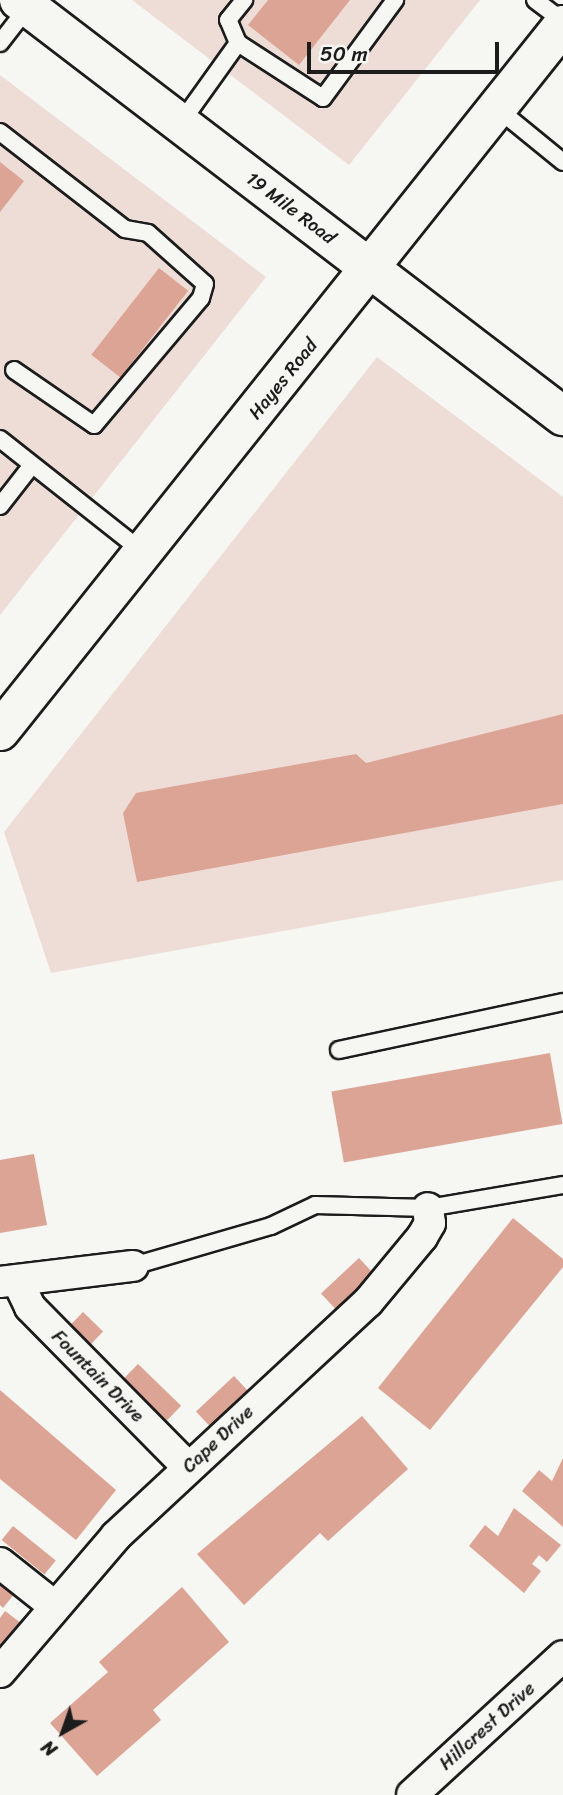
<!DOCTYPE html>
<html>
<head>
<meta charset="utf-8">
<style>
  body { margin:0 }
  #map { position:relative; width:563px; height:1795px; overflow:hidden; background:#f6f6f2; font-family:Sriracha,sans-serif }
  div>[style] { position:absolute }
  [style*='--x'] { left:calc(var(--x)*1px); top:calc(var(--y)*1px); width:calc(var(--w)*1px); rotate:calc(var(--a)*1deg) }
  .built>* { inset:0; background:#eeddd6 }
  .building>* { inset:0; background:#dca495; transform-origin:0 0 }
  .roads { filter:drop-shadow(2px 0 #1c1c1c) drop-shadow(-2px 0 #1c1c1c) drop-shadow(0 2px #1c1c1c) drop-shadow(0 -2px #1c1c1c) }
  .lane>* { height:16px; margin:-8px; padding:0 8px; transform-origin:8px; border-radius:8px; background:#f6f6f2 }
  .street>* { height:30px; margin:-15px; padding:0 15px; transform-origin:15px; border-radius:15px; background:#f6f6f2 }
  .secondary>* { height:38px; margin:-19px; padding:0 19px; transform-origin:19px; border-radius:19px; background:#f6f6f2 }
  span { translate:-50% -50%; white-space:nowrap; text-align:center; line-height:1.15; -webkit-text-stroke:5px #f6f6f2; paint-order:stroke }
  .street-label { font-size:19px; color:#1c1c1c }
  .north { position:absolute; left:28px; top:1697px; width:70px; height:70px; -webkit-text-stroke:5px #f6f6f2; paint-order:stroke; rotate:220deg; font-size:19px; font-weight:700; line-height:28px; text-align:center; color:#1c1c1c }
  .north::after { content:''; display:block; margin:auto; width:24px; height:32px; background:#1c1c1c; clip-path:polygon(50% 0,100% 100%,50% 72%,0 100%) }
  .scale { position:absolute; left:307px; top:42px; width:192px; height:32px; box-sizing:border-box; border:4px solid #1c1c1c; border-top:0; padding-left:9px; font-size:21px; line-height:24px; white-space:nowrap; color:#1c1c1c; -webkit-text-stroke:5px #f6f6f2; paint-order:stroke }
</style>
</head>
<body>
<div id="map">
  <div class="built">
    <div style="clip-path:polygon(132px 0,480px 0,349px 165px)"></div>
    <div style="clip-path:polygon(0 75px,266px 277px,0 615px)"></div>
    <div style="clip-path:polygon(377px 357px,563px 497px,563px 880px,51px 973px,4px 832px)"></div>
  </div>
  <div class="building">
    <div style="clip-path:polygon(268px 0,350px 0,299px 65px,248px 25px)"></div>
    <div style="clip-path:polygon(0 162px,24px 181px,0 212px)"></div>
    <div style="left:159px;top:268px;width:37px;height:110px;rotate:38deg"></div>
    <div style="clip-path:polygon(563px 714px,563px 804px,137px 882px,123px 813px,136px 793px,356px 754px,366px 763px)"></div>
    <div style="left:550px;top:1053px;width:72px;height:222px;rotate:80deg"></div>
    <div style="clip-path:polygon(34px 1154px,47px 1225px,0 1233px,0 1160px)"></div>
    <div style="clip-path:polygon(513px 1218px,563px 1259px,563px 1267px,430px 1430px,378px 1388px)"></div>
    <div style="left:359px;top:1258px;width:22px;height:52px;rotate:47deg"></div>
    <div style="left:83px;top:1312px;width:28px;height:21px;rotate:44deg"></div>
    <div style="left:138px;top:1364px;width:60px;height:21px;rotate:44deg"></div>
    <div style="left:234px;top:1376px;width:22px;height:52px;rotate:47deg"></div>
    <div style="clip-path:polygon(0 1390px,116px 1490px,76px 1540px,0 1479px)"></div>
    <div style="clip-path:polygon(362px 1416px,408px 1469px,328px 1541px,320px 1533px,244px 1605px,197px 1554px)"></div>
    <div style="clip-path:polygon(563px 1458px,563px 1527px,522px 1491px,539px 1470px,552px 1481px)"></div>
    <div style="clip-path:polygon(514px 1508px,561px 1545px,547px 1562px,539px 1555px,532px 1564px,541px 1571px,524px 1593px,469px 1546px,485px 1525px,498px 1536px)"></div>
    <div style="left:13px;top:1526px;width:55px;height:18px;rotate:39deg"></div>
    <div style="clip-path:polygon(0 1582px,15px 1593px,3px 1608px,0 1605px)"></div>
    <div style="clip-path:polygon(182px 1587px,229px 1642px,153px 1710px,161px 1720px,97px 1776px,50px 1723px,108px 1672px,99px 1662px)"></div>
    <div style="clip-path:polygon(5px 1611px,21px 1623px,0 1650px,0 1618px)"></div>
  </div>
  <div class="roads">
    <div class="lane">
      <div style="--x:535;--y:0;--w:35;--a:37"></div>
      <div style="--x:0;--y:43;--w:46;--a:-52.1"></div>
      <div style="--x:238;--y:43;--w:101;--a:32.9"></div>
      <div style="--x:323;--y:98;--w:122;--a:-53.7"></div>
      <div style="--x:498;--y:109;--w:84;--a:39.2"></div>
      <div style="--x:180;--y:124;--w:100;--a:-54.4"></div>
      <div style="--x:238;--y:43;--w:25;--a:-113"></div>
      <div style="--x:228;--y:20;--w:26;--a:-51"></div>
      <div style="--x:0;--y:132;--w:158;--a:37.8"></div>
      <div style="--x:125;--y:229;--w:23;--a:10"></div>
      <div style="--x:148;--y:233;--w:76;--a:41.8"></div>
      <div style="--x:205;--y:284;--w:15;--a:106"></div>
      <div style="--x:201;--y:298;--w:166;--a:130.1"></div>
      <div style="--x:94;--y:425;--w:97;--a:-145.5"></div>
      <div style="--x:0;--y:439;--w:181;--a:38.3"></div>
      <div style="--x:0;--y:506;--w:52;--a:-52"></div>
      <div style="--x:339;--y:1050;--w:229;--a:-12.1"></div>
      <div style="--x:133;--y:1266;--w:144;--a:-16.2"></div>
      <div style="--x:271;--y:1226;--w:49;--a:-25.5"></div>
      <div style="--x:315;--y:1205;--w:113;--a:1.5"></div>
      <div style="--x:428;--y:1208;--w:137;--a:-9.7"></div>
    </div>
    <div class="street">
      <div style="--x:17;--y:1280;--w:30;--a:64"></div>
      <div style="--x:30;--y:1307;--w:225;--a:45.4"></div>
      <div style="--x:0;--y:1282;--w:134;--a:-6.9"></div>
      <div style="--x:0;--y:1563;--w:68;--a:38.4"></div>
      <div style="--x:0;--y:1672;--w:179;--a:-49.5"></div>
      <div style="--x:116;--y:1536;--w:344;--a:-42.9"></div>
      <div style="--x:368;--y:1302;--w:85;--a:-50.3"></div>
      <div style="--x:422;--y:1237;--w:16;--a:-60"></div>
      <div style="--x:430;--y:1223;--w:15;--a:-98"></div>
      <div style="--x:412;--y:1795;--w:205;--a:-42.6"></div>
    </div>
    <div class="secondary">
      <div style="--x:19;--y:0;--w:685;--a:37.41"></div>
      <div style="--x:0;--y:731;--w:903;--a:-51.43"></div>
    </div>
  </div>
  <div class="street-label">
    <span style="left:291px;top:208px;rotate:37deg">19 Mile Road</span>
    <span style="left:283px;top:379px;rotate:-51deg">Hayes Road</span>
    <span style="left:98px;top:1376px;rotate:45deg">Fountain Drive</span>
    <span style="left:218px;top:1439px;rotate:-43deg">Cape Drive</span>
    <span style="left:487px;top:1726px;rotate:-42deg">Hillcrest Drive</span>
  </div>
  <div class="north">N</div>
  <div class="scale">50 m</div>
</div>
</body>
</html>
